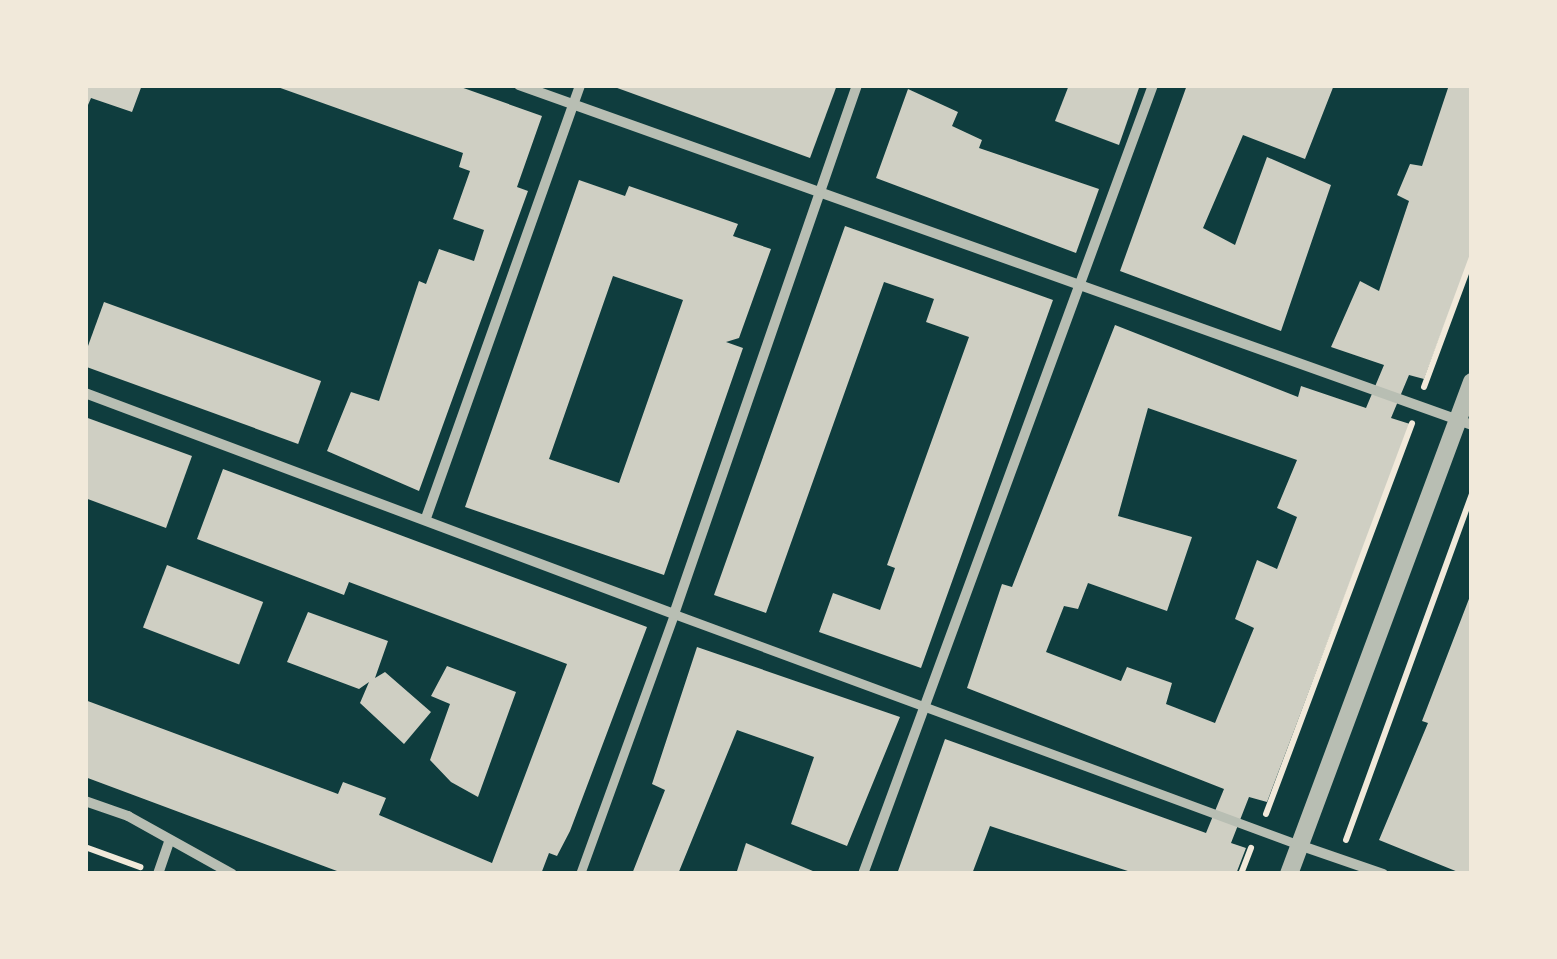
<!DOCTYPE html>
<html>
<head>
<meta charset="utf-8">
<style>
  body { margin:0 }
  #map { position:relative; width:1557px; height:959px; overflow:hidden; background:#0f3d3e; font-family:"Work Sans",sans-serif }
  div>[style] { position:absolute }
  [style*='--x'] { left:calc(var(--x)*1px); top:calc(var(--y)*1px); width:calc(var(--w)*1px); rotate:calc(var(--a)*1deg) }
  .building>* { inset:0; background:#cfcfc3; transform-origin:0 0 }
  .path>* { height:6px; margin:-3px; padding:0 3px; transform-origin:3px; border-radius:3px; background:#f1e9da }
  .pedestrian>* { height:9px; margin:-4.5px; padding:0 4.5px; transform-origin:4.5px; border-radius:4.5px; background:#b8beb3 }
  .minor>* { height:10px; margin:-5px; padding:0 5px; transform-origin:5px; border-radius:5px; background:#b8beb3 }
  .tertiary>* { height:18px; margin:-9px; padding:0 9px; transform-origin:9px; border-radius:9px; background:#b8beb3 }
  span { translate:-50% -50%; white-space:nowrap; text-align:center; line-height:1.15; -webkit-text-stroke:10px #f1e9da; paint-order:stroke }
  .frame { position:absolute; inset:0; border:88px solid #f1e9da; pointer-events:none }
</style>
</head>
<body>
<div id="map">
  <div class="building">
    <div style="clip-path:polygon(85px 85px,142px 85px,132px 112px,91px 98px,85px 112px)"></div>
    <div style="clip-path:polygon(272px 85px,455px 85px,542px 116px,517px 187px,528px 191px,419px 491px,327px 451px,351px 392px,379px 401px,419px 281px,426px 284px,439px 249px,474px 261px,484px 230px,453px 219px,470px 171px,459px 167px,463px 153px)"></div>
    <div style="clip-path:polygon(609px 85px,837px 85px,810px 158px)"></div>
    <div style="clip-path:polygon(1069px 85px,1140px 85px,1119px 145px,1055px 121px)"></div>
    <div style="clip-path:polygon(1187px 85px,1334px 85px,1305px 159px,1243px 135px,1203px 228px,1235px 245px,1267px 157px,1331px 185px,1281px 331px,1120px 271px)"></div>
    <div style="clip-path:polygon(evenodd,1449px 85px,1472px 85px,1472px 252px,1424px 379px,1409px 375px,1391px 418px,1410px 424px,1267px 802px,1249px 797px,1231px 843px,1246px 848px,1236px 874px,1137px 874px,990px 826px,972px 874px,897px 874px,945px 739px,1206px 833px,1224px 789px,967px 688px,1002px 584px,1012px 587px,1115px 325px,1298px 397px,1301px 386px,1366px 408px,1384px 365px,1331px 347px,1360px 281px,1379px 291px,1409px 201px,1397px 195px,1410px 164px,1422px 166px,1449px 85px,1148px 408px,1297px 460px,1277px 508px,1297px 517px,1277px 569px,1257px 560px,1235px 619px,1254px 628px,1215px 723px,1166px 704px,1172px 683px,1127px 667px,1121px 681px,1046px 652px,1064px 606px,1078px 609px,1088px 583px,1167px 611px,1192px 537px,1118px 516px,1148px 408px)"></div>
    <div style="clip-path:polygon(908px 89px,958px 112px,952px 126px,982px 140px,979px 148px,1099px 189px,1076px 253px,876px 178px)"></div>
    <div style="clip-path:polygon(evenodd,579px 180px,625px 196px,629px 186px,738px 224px,733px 236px,771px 249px,739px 338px,726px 342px,743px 348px,664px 575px,465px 507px,579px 180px,613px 276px,683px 300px,619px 483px,549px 459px,613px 276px)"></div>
    <div style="clip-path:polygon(845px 226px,1053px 300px,921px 668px,819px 632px,833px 593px,880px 610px,895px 568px,887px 565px,969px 337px,926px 322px,934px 299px,884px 282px,766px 613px,714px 595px)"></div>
    <div style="left:104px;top:302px;width:231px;height:67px;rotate:20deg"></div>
    <div style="clip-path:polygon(85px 417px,192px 456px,166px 528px,85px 498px)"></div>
    <div style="clip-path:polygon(223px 469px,647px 627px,570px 831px,557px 856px,549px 853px,541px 874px,345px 874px,85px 777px,85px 700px,338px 794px,343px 782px,386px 798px,379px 815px,492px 863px,567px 664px,349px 582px,344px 595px,197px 539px)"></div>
    <div style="left:167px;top:565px;width:103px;height:67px;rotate:21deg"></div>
    <div style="clip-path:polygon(1472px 591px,1472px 874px,1463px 874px,1379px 840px,1428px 723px,1422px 721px)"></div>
    <div style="clip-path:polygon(308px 612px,388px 641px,375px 678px,385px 672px,431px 712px,404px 744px,360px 703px,369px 682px,359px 689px,287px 662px)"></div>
    <div style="clip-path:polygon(697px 647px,900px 717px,847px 846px,791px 824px,814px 757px,737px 730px,678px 874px,632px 874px,665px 790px,652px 784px)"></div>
    <div style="clip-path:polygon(447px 666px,516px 692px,478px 797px,451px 782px,430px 760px,450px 704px,431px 696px)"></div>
    <div style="clip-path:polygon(746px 843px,820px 874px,736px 874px)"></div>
  </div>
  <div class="path">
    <div style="--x:1424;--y:387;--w:139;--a:-69.7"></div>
    <div style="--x:1266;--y:814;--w:417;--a:-69.5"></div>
    <div style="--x:1346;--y:840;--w:368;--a:-70"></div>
    <div style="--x:85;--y:847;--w:59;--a:20"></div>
    <div style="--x:1241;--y:874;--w:28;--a:-69"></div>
  </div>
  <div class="pedestrian">
    <div style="--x:580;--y:874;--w:276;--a:-70.1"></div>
    <div style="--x:674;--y:614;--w:666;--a:20.28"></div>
  </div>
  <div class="minor">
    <div style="--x:519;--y:85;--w:1012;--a:19.63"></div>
    <div style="--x:85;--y:393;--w:629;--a:20.57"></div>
    <div style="--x:674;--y:614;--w:560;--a:-70.92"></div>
    <div style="--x:426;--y:518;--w:460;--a:-70.4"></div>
    <div style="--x:85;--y:801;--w:46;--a:19.2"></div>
    <div style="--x:128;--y:816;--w:119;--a:29.1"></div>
    <div style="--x:1299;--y:845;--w:89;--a:19"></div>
    <div style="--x:158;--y:874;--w:36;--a:-71"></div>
    <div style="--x:863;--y:874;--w:841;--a:-69.82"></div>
  </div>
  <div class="tertiary">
    <div style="--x:1289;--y:874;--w:525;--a:-69.6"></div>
  </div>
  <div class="frame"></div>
</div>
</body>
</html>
